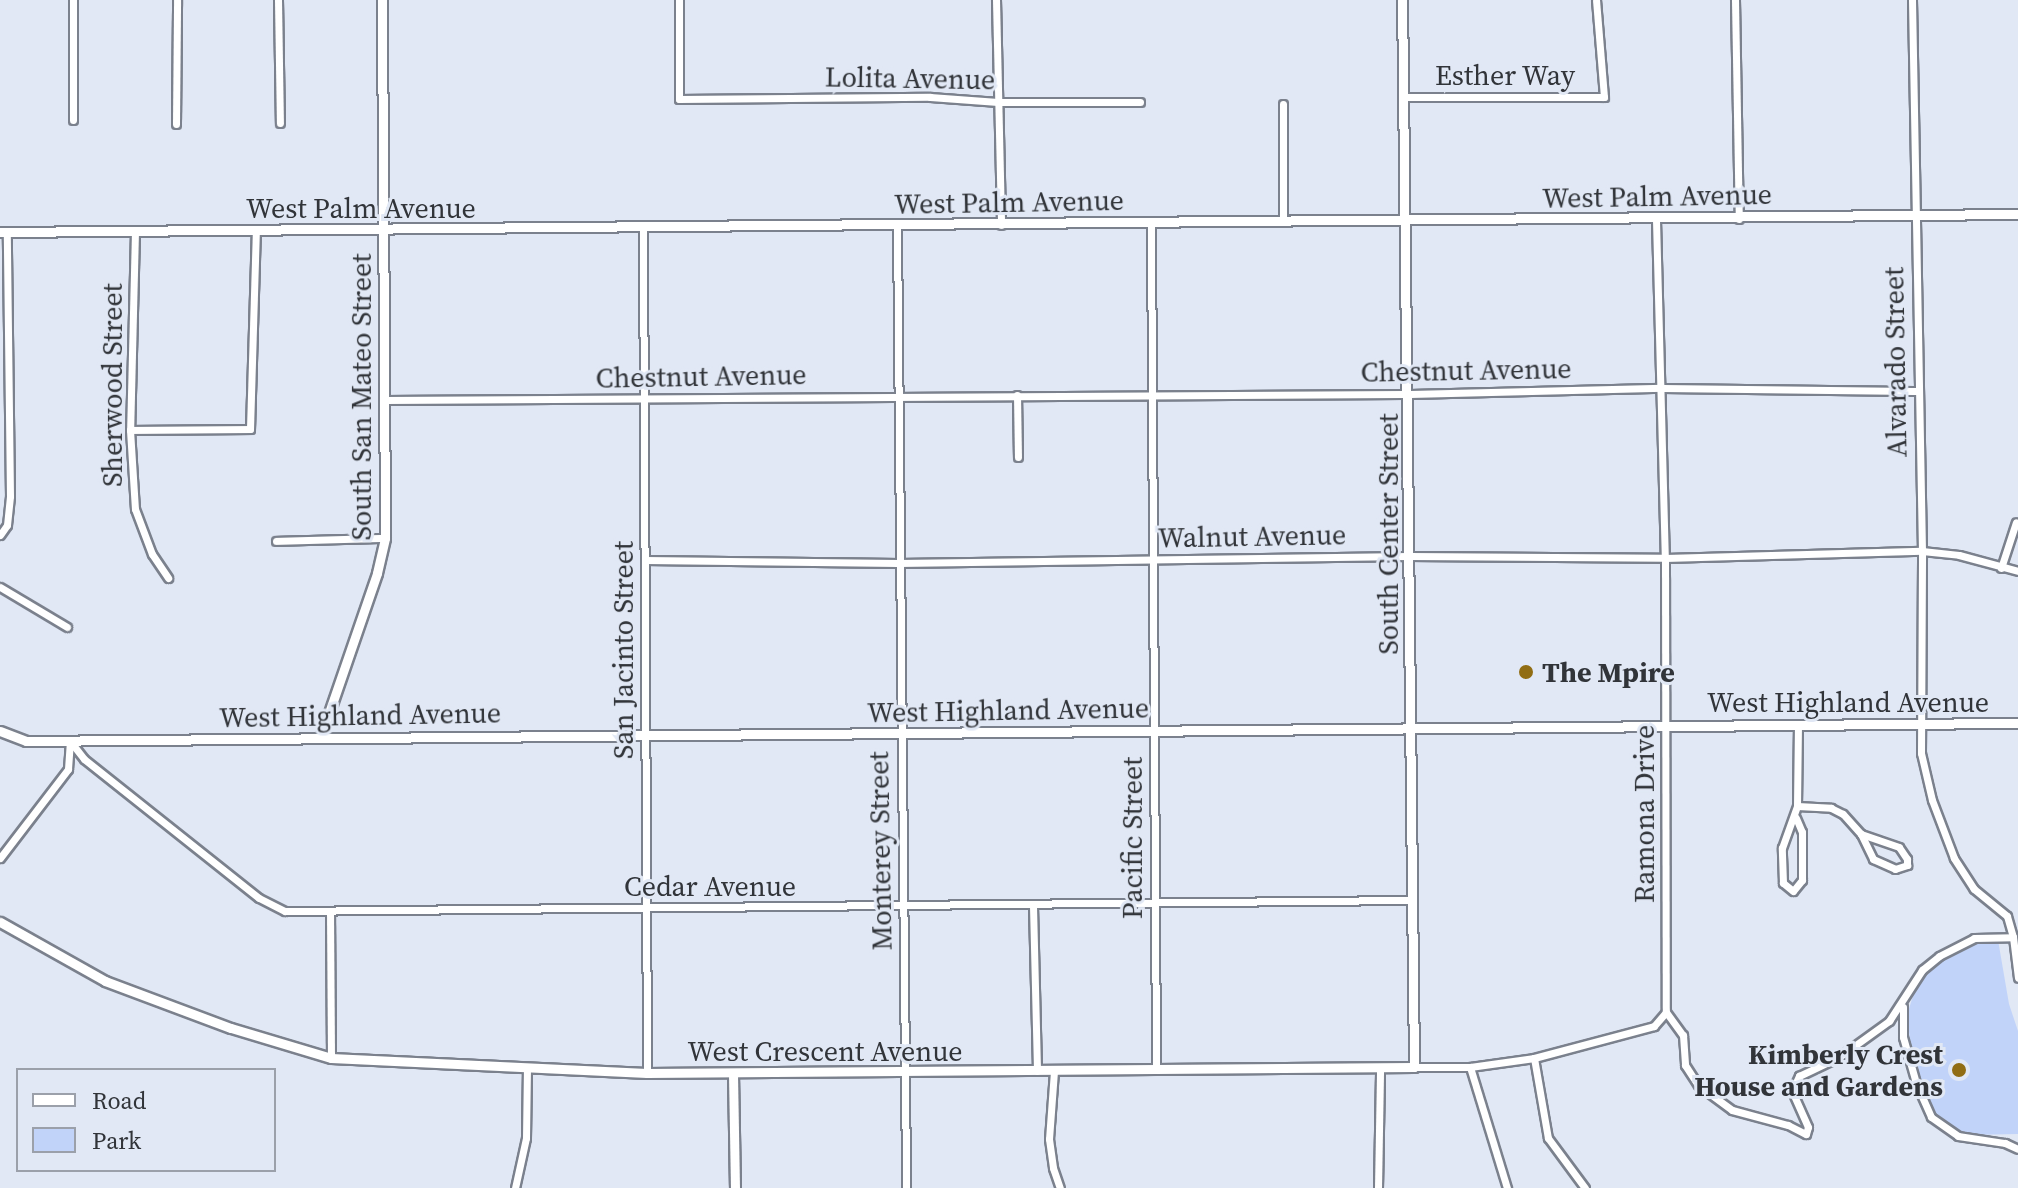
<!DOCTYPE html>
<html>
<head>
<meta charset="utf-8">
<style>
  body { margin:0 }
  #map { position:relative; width:2018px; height:1188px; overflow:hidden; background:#e1e8f5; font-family:"Source Serif 4",serif }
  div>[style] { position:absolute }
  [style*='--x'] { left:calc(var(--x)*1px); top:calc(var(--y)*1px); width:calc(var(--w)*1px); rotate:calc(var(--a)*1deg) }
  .green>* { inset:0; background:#c1d3f9 }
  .roads { filter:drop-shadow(2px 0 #7b818d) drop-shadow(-2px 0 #7b818d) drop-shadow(0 2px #7b818d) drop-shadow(0 -2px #7b818d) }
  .minor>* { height:7px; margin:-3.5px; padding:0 3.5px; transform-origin:3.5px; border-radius:3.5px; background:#fff }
  .tertiary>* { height:9px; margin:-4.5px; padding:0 4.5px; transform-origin:4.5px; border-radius:4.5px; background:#fff }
  .dots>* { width:22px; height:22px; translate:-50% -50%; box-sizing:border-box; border:4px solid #e1e8f5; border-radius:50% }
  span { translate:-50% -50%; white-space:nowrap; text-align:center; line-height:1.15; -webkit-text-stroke:6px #e1e8f5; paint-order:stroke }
  .street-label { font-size:28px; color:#313439 }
  .poi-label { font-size:28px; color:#313439; font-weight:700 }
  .left { translate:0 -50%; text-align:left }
  .right { translate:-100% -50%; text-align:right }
  .legend { position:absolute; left:16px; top:1068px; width:260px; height:104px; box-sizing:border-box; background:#e1e8f5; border:2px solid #9ba0aa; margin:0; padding:10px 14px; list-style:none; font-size:24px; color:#313439 }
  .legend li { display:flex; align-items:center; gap:16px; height:40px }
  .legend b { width:40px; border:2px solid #9ba0aa }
</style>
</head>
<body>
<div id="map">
  <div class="green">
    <div style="clip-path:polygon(1976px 940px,1998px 940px,2009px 1004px,2018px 1031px,2018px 1134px,1969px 1135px,1947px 1127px,1931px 1113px,1912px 1057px,1907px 1015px,1917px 983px,1934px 965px)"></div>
  </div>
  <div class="roads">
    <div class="minor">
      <div style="--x:73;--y:0;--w:120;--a:90"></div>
      <div style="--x:278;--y:0;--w:123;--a:89.1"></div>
      <div style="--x:679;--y:0;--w:99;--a:90"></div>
      <div style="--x:679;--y:99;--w:251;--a:-0.5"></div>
      <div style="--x:930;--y:97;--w:68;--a:4.2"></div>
      <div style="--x:998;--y:102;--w:142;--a:0"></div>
      <div style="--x:996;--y:0;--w:225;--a:88.7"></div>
      <div style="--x:1735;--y:0;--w:219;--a:89"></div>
      <div style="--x:1404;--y:97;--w:200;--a:0"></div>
      <div style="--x:1604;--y:97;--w:97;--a:-94.7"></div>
      <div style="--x:1283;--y:104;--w:116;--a:90"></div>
      <div style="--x:176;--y:124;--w:124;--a:-89.5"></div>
      <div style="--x:1656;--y:220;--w:338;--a:88.5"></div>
      <div style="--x:1665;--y:558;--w:454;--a:89.9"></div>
      <div style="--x:1666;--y:1012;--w:29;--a:54"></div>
      <div style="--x:1683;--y:1035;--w:30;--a:86"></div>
      <div style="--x:1685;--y:1065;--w:24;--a:57"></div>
      <div style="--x:1698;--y:1085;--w:42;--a:36.3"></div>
      <div style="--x:1732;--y:1110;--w:58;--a:15"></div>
      <div style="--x:1788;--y:1125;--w:20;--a:27"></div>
      <div style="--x:1806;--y:1134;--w:7;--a:-74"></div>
      <div style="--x:1808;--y:1127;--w:39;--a:-114"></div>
      <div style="--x:1792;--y:1091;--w:17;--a:-65"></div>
      <div style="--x:1799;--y:1076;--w:44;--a:-25.4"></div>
      <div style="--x:1839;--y:1057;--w:62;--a:-35.8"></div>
      <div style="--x:1889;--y:1021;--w:61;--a:-57.1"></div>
      <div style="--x:1922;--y:970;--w:22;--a:-39"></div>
      <div style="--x:1939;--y:956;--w:39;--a:-27"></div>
      <div style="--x:1974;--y:938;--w:39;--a:-1"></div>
      <div style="--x:2013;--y:937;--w:22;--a:-106"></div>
      <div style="--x:2007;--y:916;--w:43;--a:-140.7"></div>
      <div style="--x:1974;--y:889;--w:37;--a:-123"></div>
      <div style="--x:1954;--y:858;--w:62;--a:-110.8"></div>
      <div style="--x:1932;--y:800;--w:48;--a:-103.2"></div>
      <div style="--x:1921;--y:753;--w:202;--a:-89.7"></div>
      <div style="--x:1922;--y:551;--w:551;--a:-91.04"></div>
      <div style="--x:1151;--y:223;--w:847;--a:89.66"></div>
      <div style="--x:897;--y:226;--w:962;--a:89.46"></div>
      <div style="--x:643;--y:227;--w:846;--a:89.73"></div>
      <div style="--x:135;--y:231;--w:199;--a:91.4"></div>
      <div style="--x:130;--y:430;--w:79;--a:86.4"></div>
      <div style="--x:135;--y:509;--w:48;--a:69.3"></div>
      <div style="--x:152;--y:554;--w:29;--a:56"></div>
      <div style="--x:1017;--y:395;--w:62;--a:89.1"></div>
      <div style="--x:385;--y:400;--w:1025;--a:-0.34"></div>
      <div style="--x:1410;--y:394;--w:253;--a:-1.4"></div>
      <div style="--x:1663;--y:388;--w:253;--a:0.7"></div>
      <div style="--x:130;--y:430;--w:120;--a:-0.5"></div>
      <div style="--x:250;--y:429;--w:199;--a:-88.3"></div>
      <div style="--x:0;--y:535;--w:12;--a:-55"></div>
      <div style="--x:7;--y:525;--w:29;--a:-84"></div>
      <div style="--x:10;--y:496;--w:264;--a:-90.7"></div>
      <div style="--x:276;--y:541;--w:109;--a:-1.6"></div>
      <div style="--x:645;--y:560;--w:253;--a:0.7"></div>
      <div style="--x:898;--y:563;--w:511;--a:-0.78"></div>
      <div style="--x:1409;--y:556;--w:256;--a:0.4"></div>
      <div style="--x:1665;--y:558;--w:257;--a:-1.6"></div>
      <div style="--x:1922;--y:551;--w:37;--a:6"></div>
      <div style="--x:1959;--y:555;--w:61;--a:15.2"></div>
      <div style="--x:2001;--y:568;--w:48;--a:-71.9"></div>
      <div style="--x:0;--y:587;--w:78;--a:30.8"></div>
      <div style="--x:70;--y:741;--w:23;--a:52"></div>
      <div style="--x:84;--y:759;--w:223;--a:38.5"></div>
      <div style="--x:259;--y:898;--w:29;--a:27"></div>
      <div style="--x:285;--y:911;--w:1127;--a:-0.56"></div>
      <div style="--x:1797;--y:806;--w:34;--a:3"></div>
      <div style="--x:1831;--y:808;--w:13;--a:27"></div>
      <div style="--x:1843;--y:814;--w:27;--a:48"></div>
      <div style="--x:1861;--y:834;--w:28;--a:64"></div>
      <div style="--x:1873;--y:859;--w:24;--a:24"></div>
      <div style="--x:1895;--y:869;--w:13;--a:-18"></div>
      <div style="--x:1907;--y:865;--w:6;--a:-90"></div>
      <div style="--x:1907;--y:859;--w:14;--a:-124"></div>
      <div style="--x:1899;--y:847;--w:40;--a:-161.1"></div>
      <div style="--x:1796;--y:818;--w:15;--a:67"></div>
      <div style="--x:1802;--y:832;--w:48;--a:90"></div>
      <div style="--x:1802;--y:880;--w:14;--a:129"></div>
      <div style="--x:1793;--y:891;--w:13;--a:-141"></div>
      <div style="--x:1783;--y:883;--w:35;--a:-92"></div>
      <div style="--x:1782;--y:848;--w:45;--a:-70.3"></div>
      <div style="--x:1797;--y:806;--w:81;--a:-89.3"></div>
      <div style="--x:0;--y:858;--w:112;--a:-52.6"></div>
      <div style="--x:68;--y:769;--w:28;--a:-86"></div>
      <div style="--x:1033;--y:906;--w:165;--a:88.6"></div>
      <div style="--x:330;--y:911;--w:147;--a:89.6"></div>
      <div style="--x:2013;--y:937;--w:41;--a:83"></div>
      <div style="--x:1903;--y:1007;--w:30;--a:90"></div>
      <div style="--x:1903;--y:1037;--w:48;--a:74.2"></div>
      <div style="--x:1916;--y:1083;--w:37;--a:66"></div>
      <div style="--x:1931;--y:1117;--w:33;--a:35"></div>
      <div style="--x:1958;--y:1136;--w:48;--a:8.5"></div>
      <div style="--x:2005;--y:1143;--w:14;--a:25"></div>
      <div style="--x:1534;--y:1058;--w:81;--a:80.1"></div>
      <div style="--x:1548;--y:1138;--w:62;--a:53.5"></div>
      <div style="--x:1414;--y:1067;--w:56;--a:0"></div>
      <div style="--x:1470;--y:1067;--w:65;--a:-8"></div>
      <div style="--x:1534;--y:1058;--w:124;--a:-14.9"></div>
      <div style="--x:1654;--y:1026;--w:18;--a:-49"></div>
      <div style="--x:1470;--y:1067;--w:127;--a:73"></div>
      <div style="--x:1054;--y:1071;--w:68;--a:94.2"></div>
      <div style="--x:1049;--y:1139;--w:29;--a:82"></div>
      <div style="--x:1053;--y:1168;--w:21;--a:71"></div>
      <div style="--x:515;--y:1188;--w:51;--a:-77.6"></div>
      <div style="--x:526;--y:1138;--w:70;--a:-89.2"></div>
      <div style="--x:1378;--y:1188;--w:120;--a:-89"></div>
    </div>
    <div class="tertiary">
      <div style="--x:0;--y:232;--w:2018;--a:-0.51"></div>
      <div style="--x:0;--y:731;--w:28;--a:21"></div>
      <div style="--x:26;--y:741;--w:1992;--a:-0.52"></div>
      <div style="--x:321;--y:736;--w:172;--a:-71"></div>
      <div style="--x:377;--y:573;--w:36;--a:-77"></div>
      <div style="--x:385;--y:538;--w:538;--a:-90.32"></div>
      <div style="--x:0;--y:922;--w:120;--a:29.3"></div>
      <div style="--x:105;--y:981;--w:134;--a:20.5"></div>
      <div style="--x:231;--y:1028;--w:104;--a:16.7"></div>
      <div style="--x:331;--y:1058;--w:316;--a:2.7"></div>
      <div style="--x:647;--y:1073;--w:767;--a:-0.45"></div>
      <div style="--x:1414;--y:1067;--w:1067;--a:-90.64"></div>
      <div style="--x:733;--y:1074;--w:114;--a:89"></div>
    </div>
  </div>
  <div class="dots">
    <div style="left:1526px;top:672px;background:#916d13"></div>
    <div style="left:1959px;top:1070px;background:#916d13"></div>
  </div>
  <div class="street-label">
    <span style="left:1505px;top:75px">Esther Way</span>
    <span style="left:910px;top:78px;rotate:1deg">Lolita Avenue</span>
    <span style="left:1657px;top:196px;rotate:-1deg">West Palm Avenue</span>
    <span style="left:1009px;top:202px;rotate:-1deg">West Palm Avenue</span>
    <span style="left:361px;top:208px">West Palm Avenue</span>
    <span style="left:1895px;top:362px;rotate:-91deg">Alvarado Street</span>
    <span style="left:1466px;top:370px;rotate:-1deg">Chestnut Avenue</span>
    <span style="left:701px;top:376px;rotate:-1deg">Chestnut Avenue</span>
    <span style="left:112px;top:385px;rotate:-90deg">Sherwood Street</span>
    <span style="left:361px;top:397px;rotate:-90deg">South San Mateo Street</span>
    <span style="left:1388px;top:534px;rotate:-90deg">South Center Street</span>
    <span style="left:1252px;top:536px;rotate:-1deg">Walnut Avenue</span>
    <span style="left:623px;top:650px;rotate:-90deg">San Jacinto Street</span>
    <span style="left:1848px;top:702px">West Highland Avenue</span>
    <span style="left:1008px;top:710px;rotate:-1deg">West Highland Avenue</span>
    <span style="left:360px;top:715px;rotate:-1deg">West Highland Avenue</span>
    <span style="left:1644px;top:814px;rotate:-90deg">Ramona Drive</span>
    <span style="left:1132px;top:838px;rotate:-90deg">Pacific Street</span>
    <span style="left:880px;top:851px;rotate:-91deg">Monterey Street</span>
    <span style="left:710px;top:886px">Cedar Avenue</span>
    <span style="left:825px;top:1051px">West Crescent Avenue</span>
  </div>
  <div class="poi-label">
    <span class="left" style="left:1542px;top:672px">The Mpire</span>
    <span class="right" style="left:1943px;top:1070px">Kimberly Crest<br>House and Gardens</span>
  </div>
  <ul class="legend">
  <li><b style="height:10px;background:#fff"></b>Road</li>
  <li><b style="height:22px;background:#c1d3f9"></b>Park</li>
  </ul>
</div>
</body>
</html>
